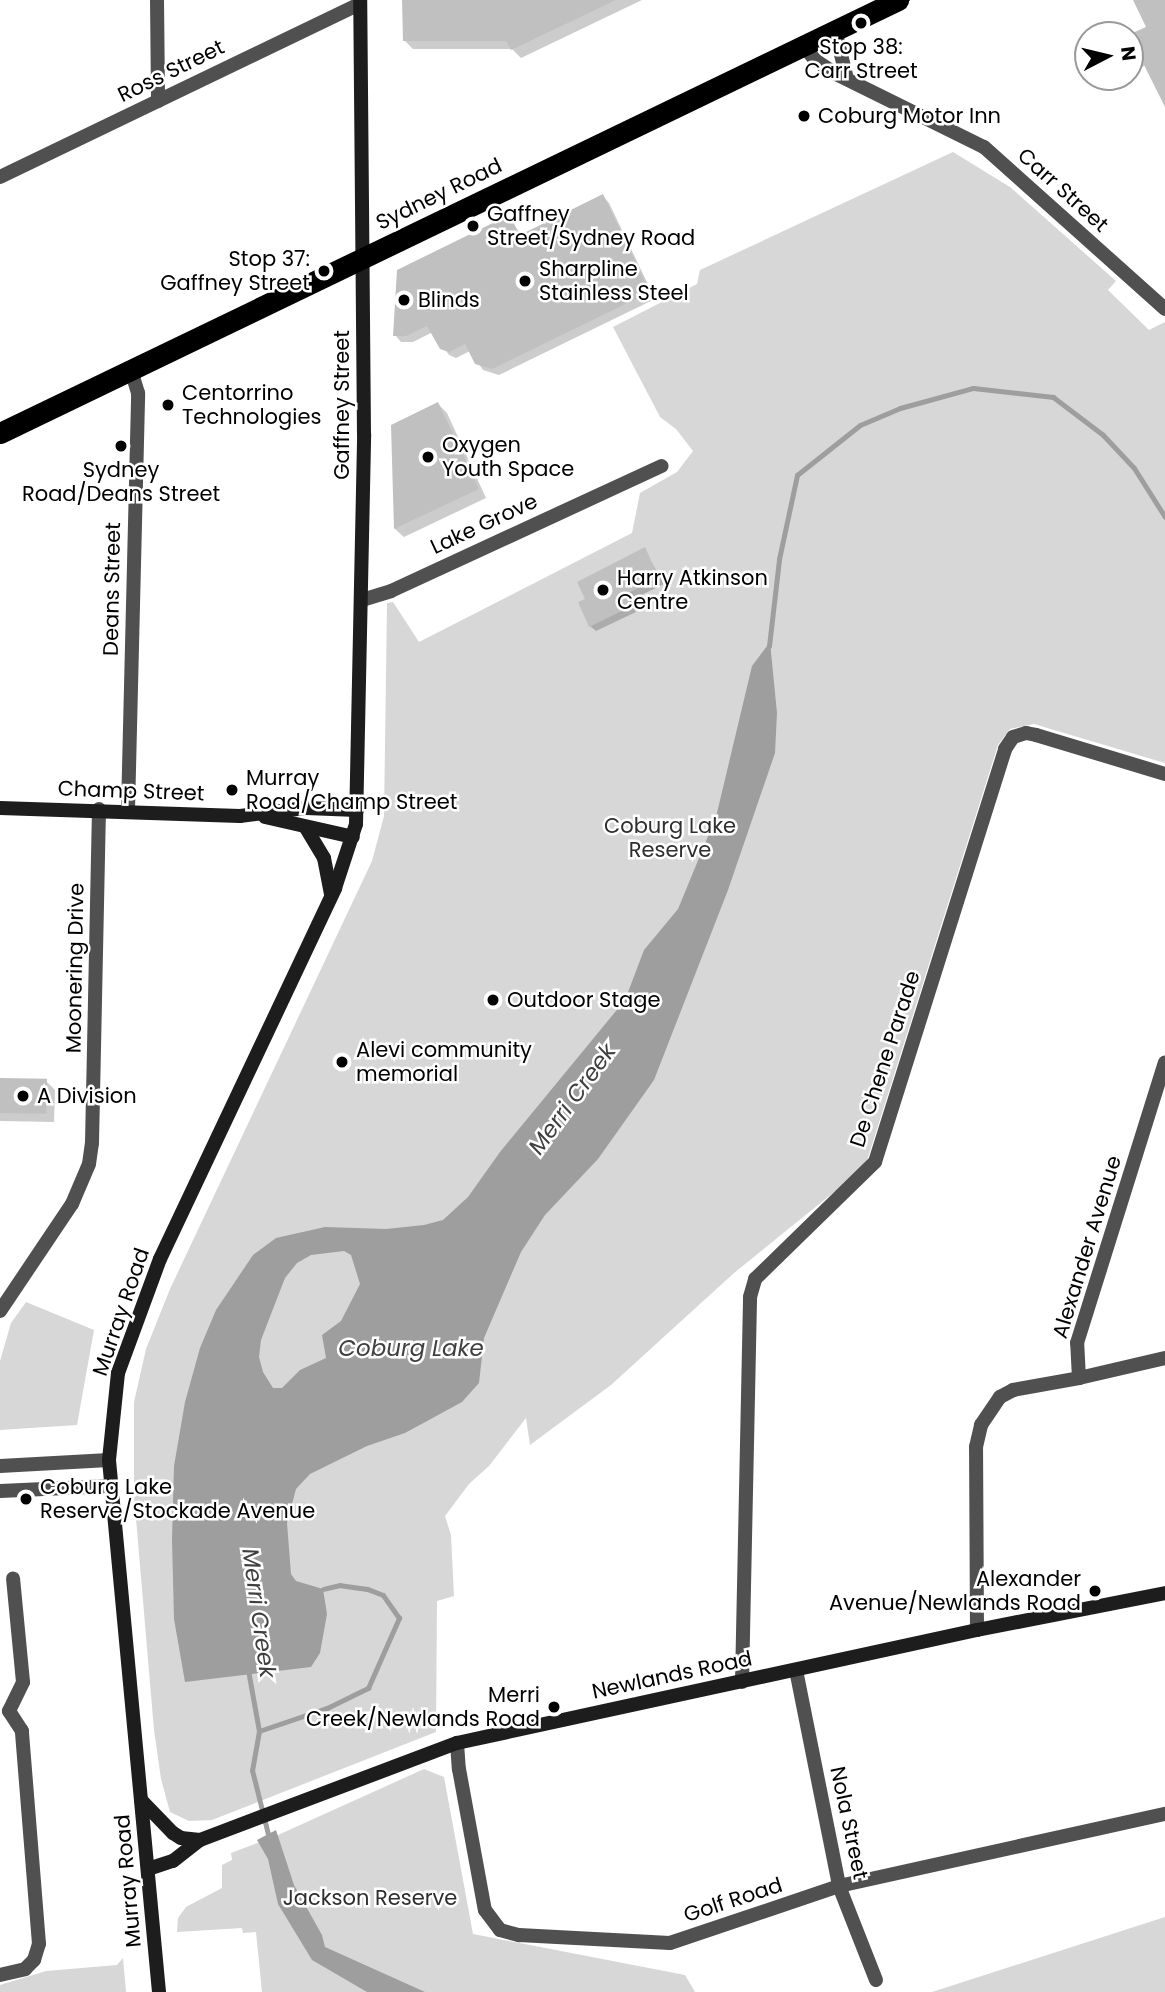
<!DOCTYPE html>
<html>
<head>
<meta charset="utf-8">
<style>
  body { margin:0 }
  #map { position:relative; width:1165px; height:1992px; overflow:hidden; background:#fff; font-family:Poppins,sans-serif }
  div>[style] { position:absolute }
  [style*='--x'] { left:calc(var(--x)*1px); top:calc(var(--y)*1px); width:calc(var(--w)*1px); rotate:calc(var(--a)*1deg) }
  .green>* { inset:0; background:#d7d7d7 }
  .water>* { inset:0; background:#9e9e9e }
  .shadow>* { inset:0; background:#0003 }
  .stream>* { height:5px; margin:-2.5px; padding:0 2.5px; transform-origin:2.5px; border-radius:2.5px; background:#9e9e9e }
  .building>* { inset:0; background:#c0c0c0; transform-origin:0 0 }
  .street>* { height:14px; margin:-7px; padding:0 7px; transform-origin:7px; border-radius:7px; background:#505050 }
  .secondary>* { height:14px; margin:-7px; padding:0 7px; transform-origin:7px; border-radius:7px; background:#1d1d1d }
  .highway>* { height:21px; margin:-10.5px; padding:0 10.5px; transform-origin:10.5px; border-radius:10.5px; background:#000 }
  .tram>* { height:2px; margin:-1px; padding:0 1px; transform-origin:1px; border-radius:1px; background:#000 }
  .dots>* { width:19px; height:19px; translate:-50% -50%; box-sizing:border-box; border:4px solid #fff; border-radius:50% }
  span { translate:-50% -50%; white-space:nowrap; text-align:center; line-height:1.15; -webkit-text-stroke:5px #fff; paint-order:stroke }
  .poi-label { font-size:21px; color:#000 }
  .left { translate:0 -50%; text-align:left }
  .right { translate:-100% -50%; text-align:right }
  .street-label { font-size:21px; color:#000 }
  .park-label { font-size:21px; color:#2e2e2e }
  .water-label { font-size:23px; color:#3f3f3f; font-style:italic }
  .north { position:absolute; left:1074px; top:21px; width:70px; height:70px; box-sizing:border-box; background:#fff; border:2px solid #999; border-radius:50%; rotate:83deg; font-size:19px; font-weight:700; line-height:28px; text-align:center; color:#000 }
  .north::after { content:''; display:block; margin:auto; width:24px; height:32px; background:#000; clip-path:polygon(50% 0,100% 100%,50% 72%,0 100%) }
</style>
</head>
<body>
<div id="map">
  <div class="green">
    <div style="clip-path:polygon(953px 152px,1010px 187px,1116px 281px,1108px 290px,1149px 330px,1165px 322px,1165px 763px,1034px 724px,1010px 729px,998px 745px,865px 1167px,734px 1273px,611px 1385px,530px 1445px,526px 1418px,489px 1466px,469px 1484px,445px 1516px,451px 1535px,454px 1596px,437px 1601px,436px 1732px,212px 1820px,189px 1821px,170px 1812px,161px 1779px,154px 1730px,134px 1495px,134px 1402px,146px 1349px,170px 1289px,372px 861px,384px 816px,387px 603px,393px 602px,419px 642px,632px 533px,640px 493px,677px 472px,693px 451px,676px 429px,660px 417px,613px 327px,697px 284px,700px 270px)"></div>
    <div style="clip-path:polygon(26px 1302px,94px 1330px,77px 1425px,0 1430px,0 1361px,11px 1323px)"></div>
    <div style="clip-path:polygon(424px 1769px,444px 1777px,473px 1934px,685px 1975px,695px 1992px,262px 1992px,256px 1932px,243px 1933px,242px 1928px,177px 1932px,178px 1918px,186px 1907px,222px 1888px,222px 1865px,232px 1860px,231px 1853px,278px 1835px)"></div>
    <div style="clip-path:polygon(1165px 1917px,1165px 1992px,932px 1992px)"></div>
    <div style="clip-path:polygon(123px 1958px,126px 1992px,0 1992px,0 1985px,46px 1971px,117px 1965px)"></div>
  </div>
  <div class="water">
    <div style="clip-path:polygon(evenodd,770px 642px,777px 713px,775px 753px,728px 890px,654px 1080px,598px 1159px,545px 1215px,521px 1252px,484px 1338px,479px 1383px,462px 1402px,405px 1433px,367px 1446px,310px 1474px,296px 1489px,287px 1523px,291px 1574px,296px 1581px,323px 1589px,327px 1614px,320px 1653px,311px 1667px,185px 1682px,174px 1619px,172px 1540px,174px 1466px,185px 1402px,200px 1348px,216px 1310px,253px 1255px,276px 1238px,325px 1227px,386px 1229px,424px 1225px,443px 1220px,468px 1197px,500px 1152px,625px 1000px,644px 950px,678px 909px,716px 817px,752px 666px,770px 642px,344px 1251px,351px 1255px,360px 1284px,341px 1321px,322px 1335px,326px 1358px,300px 1370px,282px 1388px,273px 1388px,263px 1372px,259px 1357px,261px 1340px,285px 1278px,297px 1263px,311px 1255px,344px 1251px)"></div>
    <div style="clip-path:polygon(276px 1830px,294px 1885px,322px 1935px,325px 1947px,425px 1992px,367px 1992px,312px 1960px,278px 1904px,268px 1859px,257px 1840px)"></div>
  </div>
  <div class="shadow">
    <div style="clip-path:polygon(404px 0,642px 0,521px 58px,512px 49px,413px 49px,404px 40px)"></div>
    <div style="clip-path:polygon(1135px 0,1165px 0,1165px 103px,1146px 65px,1137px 70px,1130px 63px,1130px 36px,1148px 28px)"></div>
    <div style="clip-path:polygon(603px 196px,609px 203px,655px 299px,499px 375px,483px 370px,470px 351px,456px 358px,449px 355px,433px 332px,413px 342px,401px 342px,395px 335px,399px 270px,511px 221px,522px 236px)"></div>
    <div style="clip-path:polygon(438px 404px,447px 413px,486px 498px,404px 537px,395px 529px,393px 426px)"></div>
    <div style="clip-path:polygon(644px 549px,664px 584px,631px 600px,636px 612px,596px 631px,590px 626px,587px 600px)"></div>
    <div style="clip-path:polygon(0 1080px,46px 1081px,55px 1090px,54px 1122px,0 1121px)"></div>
  </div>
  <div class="stream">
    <div style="--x:769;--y:646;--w:88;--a:-83.4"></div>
    <div style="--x:779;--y:559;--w:86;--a:-77.9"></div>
    <div style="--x:797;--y:475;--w:80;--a:-38.4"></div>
    <div style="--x:860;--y:425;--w:43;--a:-23"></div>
    <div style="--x:900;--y:408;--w:76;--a:-15.3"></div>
    <div style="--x:973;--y:388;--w:81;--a:6.4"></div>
    <div style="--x:1053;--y:397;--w:63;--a:37.2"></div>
    <div style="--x:1103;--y:435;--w:45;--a:46.8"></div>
    <div style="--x:1134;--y:468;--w:58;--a:57.7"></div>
    <div style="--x:248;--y:1670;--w:62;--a:79.8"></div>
    <div style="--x:259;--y:1731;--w:40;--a:100"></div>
    <div style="--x:252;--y:1770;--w:70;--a:76"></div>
    <div style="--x:259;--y:1731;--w:72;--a:-18.7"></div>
    <div style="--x:327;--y:1708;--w:46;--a:-26"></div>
    <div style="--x:368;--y:1688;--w:77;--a:-66.1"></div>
    <div style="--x:399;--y:1618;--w:28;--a:-125"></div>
    <div style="--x:383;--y:1595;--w:17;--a:-159"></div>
    <div style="--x:367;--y:1589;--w:27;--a:-172"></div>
    <div style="--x:340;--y:1585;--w:17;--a:167"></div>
  </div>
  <div class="building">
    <div style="clip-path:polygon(402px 0,616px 0,511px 50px,506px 41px,403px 41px)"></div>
    <div style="clip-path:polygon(1133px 0,1165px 0,1165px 107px,1140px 57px,1130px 62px,1130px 34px,1146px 27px)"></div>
    <div style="clip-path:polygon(603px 194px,650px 292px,492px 369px,475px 364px,465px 344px,449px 352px,440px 349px,427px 326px,406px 336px,393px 336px,397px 270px,505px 217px,512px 220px,520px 235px)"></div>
    <div style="clip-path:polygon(438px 402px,479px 489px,394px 529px,391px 425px)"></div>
    <div style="clip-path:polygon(645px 547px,659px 578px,626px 594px,632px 606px,589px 627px,578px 602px,585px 599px,577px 582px)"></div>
    <div style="left:0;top:1078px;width:47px;height:35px;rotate:1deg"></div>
  </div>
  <div class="street">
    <div style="--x:157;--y:0;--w:101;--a:89.4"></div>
    <div style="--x:835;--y:30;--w:50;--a:76.2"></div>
    <div style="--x:804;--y:46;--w:18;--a:52"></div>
    <div style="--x:815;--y:60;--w:23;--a:34"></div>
    <div style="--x:834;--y:73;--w:167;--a:26.3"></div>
    <div style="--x:984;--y:147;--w:243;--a:41.8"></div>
    <div style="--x:0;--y:177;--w:399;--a:-25.7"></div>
    <div style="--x:362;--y:600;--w:30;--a:-17"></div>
    <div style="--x:391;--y:591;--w:298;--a:-24.8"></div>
    <div style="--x:128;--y:810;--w:417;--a:-88.6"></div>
    <div style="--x:138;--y:393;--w:24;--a:-107"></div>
    <div style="--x:0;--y:1311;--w:129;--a:-56.1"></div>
    <div style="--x:72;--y:1204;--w:43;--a:-67"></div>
    <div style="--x:89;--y:1164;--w:21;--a:-82"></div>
    <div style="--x:92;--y:1143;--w:334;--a:-88.8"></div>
    <div style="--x:1079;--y:1378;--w:88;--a:-13.1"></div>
    <div style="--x:0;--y:1466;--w:109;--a:-3.2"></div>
    <div style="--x:0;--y:1491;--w:110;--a:-2.6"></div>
    <div style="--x:977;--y:1630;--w:183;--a:-90.3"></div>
    <div style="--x:976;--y:1447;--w:23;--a:-77"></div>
    <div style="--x:981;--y:1425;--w:34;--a:-56"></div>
    <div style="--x:1000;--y:1397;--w:15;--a:-28"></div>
    <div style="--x:1013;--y:1390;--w:67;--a:-10.3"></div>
    <div style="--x:1079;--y:1378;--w:35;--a:-93"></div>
    <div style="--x:1077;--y:1343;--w:294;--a:-72.6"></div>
    <div style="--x:796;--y:1670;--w:220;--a:78.7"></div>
    <div style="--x:839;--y:1886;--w:101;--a:68.5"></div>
    <div style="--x:742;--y:1682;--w:385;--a:-88.8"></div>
    <div style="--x:750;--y:1297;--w:19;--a:-74"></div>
    <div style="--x:755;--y:1279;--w:168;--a:-44.3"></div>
    <div style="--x:875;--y:1162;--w:433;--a:-72.5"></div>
    <div style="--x:1005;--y:749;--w:14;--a:-56"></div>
    <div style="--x:1013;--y:737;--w:14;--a:-17"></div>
    <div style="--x:1026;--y:733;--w:10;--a:11"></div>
    <div style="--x:1036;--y:735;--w:135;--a:16.8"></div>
    <div style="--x:457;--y:1743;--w:26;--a:86"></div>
    <div style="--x:459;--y:1769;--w:143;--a:79.6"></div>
    <div style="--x:485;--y:1910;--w:25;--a:53"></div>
    <div style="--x:500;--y:1930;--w:20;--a:15"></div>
    <div style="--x:519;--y:1935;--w:151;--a:3"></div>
    <div style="--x:670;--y:1943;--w:178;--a:-18.6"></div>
    <div style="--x:839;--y:1886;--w:334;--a:-12.5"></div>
    <div style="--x:0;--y:1975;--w:26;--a:-13"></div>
    <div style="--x:25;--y:1969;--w:13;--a:-45"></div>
    <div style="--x:34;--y:1960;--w:17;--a:-73"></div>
    <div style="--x:39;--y:1944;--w:214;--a:-94.6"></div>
    <div style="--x:22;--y:1731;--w:24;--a:-123"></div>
    <div style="--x:9;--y:1711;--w:32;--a:-64"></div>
    <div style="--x:23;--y:1682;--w:104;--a:-95.5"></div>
  </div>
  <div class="secondary">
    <div style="--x:0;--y:808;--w:240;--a:1.9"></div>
    <div style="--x:240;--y:816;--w:66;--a:-6.9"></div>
    <div style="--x:306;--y:808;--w:51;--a:2.2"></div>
    <div style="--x:265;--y:817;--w:90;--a:12.8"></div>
    <div style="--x:306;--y:828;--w:35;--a:59"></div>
    <div style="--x:324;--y:858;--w:38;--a:79"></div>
    <div style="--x:141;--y:1800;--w:46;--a:45.9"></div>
    <div style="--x:173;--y:1833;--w:9;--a:32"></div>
    <div style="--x:181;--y:1838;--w:19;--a:6"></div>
    <div style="--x:148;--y:1869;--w:26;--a:-18"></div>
    <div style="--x:173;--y:1861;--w:34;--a:-38"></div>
    <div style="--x:200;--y:1840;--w:275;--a:-20.7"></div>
    <div style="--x:457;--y:1743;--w:532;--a:-12.26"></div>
    <div style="--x:977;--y:1630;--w:192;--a:-11.1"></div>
    <div style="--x:159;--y:1992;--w:534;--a:-95.37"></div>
    <div style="--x:109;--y:1460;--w:87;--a:-84.1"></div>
    <div style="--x:118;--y:1373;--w:121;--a:-69.8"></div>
    <div style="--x:160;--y:1259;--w:410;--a:-64.7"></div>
    <div style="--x:335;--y:888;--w:67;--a:-71.8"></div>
    <div style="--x:356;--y:824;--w:390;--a:-88.8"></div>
    <div style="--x:364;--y:434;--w:434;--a:-90.5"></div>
  </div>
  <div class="highway">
    <div style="--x:0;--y:433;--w:997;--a:-25.74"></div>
  </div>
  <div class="tram">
    <div style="--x:0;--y:438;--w:1009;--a:-25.73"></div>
  </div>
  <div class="dots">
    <div style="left:861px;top:23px;background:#000"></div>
    <div style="left:804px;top:116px;background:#000"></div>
    <div style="left:473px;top:226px;background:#000"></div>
    <div style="left:324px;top:271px;background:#000"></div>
    <div style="left:525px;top:281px;background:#000"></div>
    <div style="left:404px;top:300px;background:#000"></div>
    <div style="left:168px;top:405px;background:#000"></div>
    <div style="left:121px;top:446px;background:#000"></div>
    <div style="left:428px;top:457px;background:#000"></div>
    <div style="left:603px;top:590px;background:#000"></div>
    <div style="left:232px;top:790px;background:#000"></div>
    <div style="left:493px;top:1000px;background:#000"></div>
    <div style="left:342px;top:1062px;background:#000"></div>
    <div style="left:23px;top:1096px;background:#000"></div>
    <div style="left:26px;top:1499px;background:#000"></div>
    <div style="left:1095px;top:1591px;background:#000"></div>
    <div style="left:554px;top:1707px;background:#000"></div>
  </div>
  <div class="poi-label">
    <span style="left:861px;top:59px">Stop 38:<br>Carr Street</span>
    <span class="left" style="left:818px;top:116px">Coburg Motor Inn</span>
    <span class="left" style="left:487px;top:226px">Gaffney<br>Street/Sydney Road</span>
    <span class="right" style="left:310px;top:271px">Stop 37:<br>Gaffney Street</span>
    <span class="left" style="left:539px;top:281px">Sharpline<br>Stainless Steel</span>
    <span class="left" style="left:418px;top:300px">Blinds</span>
    <span class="left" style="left:182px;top:405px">Centorrino<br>Technologies</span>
    <span class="left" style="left:442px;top:457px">Oxygen<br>Youth Space</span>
    <span style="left:121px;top:482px">Sydney<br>Road/Deans Street</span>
    <span class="left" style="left:617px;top:590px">Harry Atkinson<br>Centre</span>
    <span class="left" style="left:246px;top:790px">Murray<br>Road/Champ Street</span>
    <span class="left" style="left:507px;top:1000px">Outdoor Stage</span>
    <span class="left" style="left:356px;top:1062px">Alevi community<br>memorial</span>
    <span class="left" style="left:37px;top:1096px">A Division</span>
    <span class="left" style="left:40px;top:1499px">Coburg Lake<br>Reserve/Stockade Avenue</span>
    <span class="right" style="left:1081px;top:1591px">Alexander<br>Avenue/Newlands Road</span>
    <span class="right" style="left:540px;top:1707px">Merri<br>Creek/Newlands Road</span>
  </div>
  <div class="street-label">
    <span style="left:171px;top:71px;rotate:-26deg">Ross Street</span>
    <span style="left:1063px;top:190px;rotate:42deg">Carr Street</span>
    <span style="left:439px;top:194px;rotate:-26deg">Sydney Road</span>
    <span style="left:342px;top:405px;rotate:-90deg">Gaffney Street</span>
    <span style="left:484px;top:524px;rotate:-25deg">Lake Grove</span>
    <span style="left:112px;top:589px;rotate:-89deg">Deans Street</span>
    <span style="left:131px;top:791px;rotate:2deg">Champ Street</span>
    <span style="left:75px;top:968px;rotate:-89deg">Moonering Drive</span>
    <span style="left:885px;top:1059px;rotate:-72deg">De Chene Parade</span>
    <span style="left:1087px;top:1247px;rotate:-73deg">Alexander Avenue</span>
    <span style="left:121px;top:1312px;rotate:-71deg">Murray Road</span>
    <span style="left:672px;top:1675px;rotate:-12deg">Newlands Road</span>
    <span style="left:849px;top:1823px;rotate:78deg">Nola Street</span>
    <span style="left:128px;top:1881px;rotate:-95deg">Murray Road</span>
    <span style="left:733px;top:1900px;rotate:-18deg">Golf Road</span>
  </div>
  <div class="park-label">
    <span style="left:670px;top:838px">Coburg Lake<br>Reserve</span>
    <span style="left:370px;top:1898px">Jackson Reserve</span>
  </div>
  <div class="water-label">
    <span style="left:572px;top:1099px;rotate:-54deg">Merri Creek</span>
    <span style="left:411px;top:1348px">Coburg Lake</span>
    <span style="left:259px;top:1613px;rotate:82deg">Merri Creek</span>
  </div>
  <div class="north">N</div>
</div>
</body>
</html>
